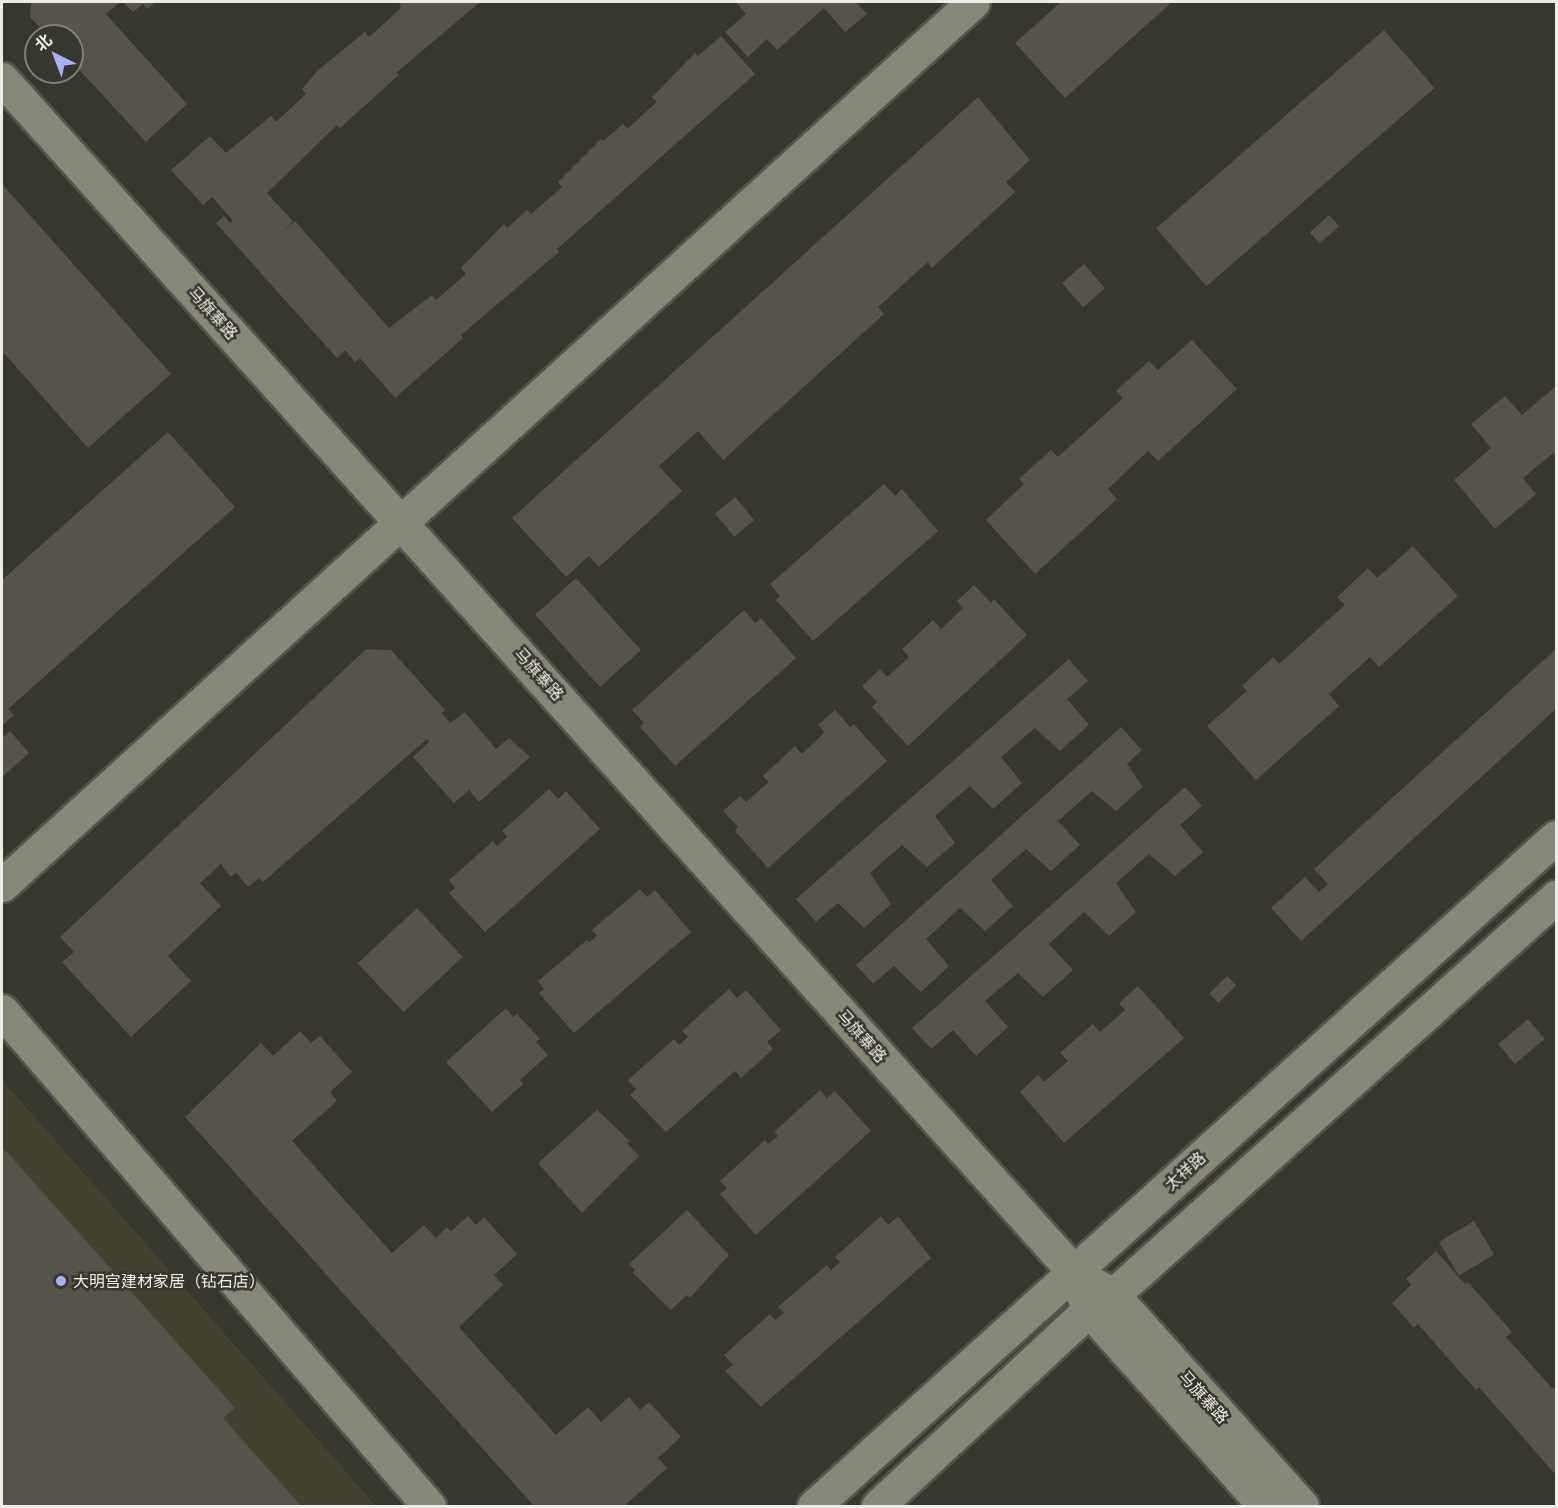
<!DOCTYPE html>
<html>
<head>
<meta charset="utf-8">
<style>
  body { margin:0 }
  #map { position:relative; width:1558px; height:1508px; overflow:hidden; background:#38372d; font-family:Mulish,"Noto Sans SC",sans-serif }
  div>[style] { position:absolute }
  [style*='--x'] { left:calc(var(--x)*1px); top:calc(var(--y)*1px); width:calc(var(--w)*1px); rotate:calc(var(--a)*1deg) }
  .built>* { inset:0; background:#434232 }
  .building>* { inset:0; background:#56544a; transform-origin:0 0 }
  .roads { filter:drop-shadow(2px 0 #55544c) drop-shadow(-2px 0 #55544c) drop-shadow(0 2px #55544c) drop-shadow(0 -2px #55544c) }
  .minor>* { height:33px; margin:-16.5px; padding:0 16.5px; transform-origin:16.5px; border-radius:16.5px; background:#88877c }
  .dots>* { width:16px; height:16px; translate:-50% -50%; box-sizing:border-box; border:3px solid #38372d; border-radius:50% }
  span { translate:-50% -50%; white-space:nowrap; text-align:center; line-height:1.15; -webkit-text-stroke:5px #38372d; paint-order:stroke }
  .street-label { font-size:16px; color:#eeede7 }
  .poi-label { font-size:16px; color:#eeede7 }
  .left { translate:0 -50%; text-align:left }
  .frame { position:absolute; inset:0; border:3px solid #eeede7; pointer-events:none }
  .north { position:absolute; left:24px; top:24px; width:60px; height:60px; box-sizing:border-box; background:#38372d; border:2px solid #818077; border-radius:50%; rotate:318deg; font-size:16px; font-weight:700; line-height:24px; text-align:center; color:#eeede7 }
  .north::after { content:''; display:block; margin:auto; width:21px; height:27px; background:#abaffb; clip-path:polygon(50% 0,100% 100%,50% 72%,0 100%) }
</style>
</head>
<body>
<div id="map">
  <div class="built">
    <div style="clip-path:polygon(2px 1080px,376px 1506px,2px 1506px)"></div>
  </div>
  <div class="building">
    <div style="clip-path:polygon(31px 2px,120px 2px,106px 14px,187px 104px,146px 142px,72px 62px,72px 36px,48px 36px,30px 17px)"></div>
    <div style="clip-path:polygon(123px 2px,155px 2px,147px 9px,143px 4px,133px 12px)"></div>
    <div style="clip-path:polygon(399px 2px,480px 2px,396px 73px,399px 75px,340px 128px,337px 125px,267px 193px,293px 221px,283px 232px,295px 221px,389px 328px,432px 295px,436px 300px,466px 274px,461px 268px,504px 224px,507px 228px,527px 210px,531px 214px,562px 187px,558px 182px,601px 139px,603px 141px,623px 124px,627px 129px,657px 102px,652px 97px,695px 53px,698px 56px,721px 36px,755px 74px,557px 249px,559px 252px,461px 335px,463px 338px,395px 398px,360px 358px,355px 362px,345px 350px,337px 358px,216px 223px,224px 216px,230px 223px,233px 221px,212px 197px,203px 205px,171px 170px,210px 136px,226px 153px,271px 116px,276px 122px,306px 94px,302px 89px,317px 71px,365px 32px,369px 37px,401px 8px)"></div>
    <div style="clip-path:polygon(736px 2px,856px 2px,867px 14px,845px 32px,824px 8px,777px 50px,767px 39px,748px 57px,725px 32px,746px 14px)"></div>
    <div style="clip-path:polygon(1061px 2px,1172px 2px,1065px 98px,1015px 43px)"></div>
    <div style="left:1384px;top:30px;width:77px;height:302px;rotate:49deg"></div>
    <div style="clip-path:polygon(978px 97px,1030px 160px,1006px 182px,1015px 192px,932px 268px,928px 262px,878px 307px,884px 314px,723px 460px,698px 431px,659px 466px,682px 491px,599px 567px,589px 556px,566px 577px,512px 518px)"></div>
    <div style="clip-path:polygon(2px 184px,171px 374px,88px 448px,2px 351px)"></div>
    <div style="left:1329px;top:215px;width:15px;height:26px;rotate:48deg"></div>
    <div style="left:1084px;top:264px;width:32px;height:29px;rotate:49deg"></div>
    <div style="clip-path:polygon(1192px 340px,1237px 389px,1158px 461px,1148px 451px,1108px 489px,1117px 499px,1035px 574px,986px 520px,1024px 484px,1019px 479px,1051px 450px,1058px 457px,1123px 398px,1116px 391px,1149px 361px,1158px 370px)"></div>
    <div style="clip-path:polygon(1555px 387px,1556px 457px,1553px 453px,1523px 478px,1536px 494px,1495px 529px,1454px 480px,1491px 448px,1471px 424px,1505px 396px,1522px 415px)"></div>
    <div style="clip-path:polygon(168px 432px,235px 507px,8px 709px,14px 715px,2px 726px,2px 580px)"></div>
    <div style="clip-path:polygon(884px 484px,895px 496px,902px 489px,938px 531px,813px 641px,776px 600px,780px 596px,770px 584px)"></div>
    <div style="left:735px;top:497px;width:30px;height:26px;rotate:50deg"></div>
    <div style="clip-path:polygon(1413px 546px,1458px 596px,1379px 667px,1370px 657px,1329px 694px,1339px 706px,1256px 780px,1207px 726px,1247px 691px,1242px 686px,1273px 657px,1279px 664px,1345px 605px,1337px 597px,1368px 568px,1377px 578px)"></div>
    <div style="left:576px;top:578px;width:97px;height:55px;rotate:48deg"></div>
    <div style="clip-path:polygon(974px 585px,991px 603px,994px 599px,1027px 635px,908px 746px,872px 707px,877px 702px,862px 686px,880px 669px,887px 677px,909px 657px,902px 649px,933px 620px,941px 629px,963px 608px,957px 601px)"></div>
    <div style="clip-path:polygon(744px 610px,755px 623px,761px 618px,796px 658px,675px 766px,640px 727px,644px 723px,632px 710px)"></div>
    <div style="clip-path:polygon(366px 649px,391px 650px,445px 710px,442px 713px,450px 723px,465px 712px,496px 749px,509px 738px,530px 757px,479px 802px,469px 790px,454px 803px,413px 757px,429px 742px,427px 739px,263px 882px,259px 878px,248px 887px,236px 873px,231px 877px,221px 864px,200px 883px,221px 906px,168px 956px,191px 981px,131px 1037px,62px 962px,74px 952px,60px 937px)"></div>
    <div style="clip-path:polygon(1556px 649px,1556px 709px,1301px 941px,1271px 908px,1305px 877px,1319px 892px,1328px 884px,1314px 869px)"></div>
    <div style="clip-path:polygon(1069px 659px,1088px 681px,1067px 699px,1089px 725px,1060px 751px,1035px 728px,1001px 757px,1022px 783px,993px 809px,970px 786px,935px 816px,955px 843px,927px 867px,902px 845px,870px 873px,891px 904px,864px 928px,838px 903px,816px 922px,796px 899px)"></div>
    <div style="clip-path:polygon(835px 710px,850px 727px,854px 724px,887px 761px,768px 868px,735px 831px,738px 827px,723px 811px,740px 796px,746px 802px,769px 782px,763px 776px,795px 746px,802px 754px,825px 732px,818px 725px)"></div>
    <div style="clip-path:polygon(1121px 727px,1142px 750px,1127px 764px,1143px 787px,1116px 811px,1092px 791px,1058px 821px,1080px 845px,1051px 871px,1026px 849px,991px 880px,1013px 906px,985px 931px,960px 908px,926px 939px,949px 966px,921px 992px,894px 966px,873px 984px,856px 965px)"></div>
    <div style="clip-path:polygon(10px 731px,29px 753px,2px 777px,2px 738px)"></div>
    <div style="clip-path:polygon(1185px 787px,1202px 806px,1180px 825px,1203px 852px,1175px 876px,1149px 854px,1116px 883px,1136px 912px,1109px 936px,1084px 912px,1049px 944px,1073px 970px,1043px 997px,1018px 973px,985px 1001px,1008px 1027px,976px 1056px,953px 1030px,931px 1049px,912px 1028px)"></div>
    <div style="clip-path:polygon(549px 789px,558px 799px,566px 791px,600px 829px,485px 932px,449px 893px,455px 888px,449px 880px,493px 841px,497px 846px,507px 837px,502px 831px)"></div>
    <div style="clip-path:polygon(640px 889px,647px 897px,655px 890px,691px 932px,574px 1033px,539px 993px,544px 989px,538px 981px,587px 940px,589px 942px,597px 936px,592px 930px)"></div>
    <div style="left:417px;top:908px;width:67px;height:81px;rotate:47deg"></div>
    <div style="left:1227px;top:976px;width:13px;height:25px;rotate:45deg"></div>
    <div style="clip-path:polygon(1138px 986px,1184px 1038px,1064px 1143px,1020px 1092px,1038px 1075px,1044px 1082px,1068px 1061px,1060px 1053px,1093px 1024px,1100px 1032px,1125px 1010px,1119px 1003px)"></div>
    <div style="clip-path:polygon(729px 989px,737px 998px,746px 990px,781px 1030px,767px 1042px,773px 1049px,741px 1078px,735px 1071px,666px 1132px,630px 1095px,636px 1089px,628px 1080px,674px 1039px,679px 1045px,688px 1037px,682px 1031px)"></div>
    <div style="clip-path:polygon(506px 1008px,513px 1017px,517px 1014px,540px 1039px,536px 1042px,548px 1055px,520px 1080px,523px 1084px,492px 1112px,446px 1062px)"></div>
    <div style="left:1528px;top:1019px;width:26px;height:39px;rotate:50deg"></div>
    <div style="clip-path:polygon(300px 1031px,311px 1043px,320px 1036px,352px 1072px,330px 1092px,337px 1101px,292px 1141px,392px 1253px,424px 1225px,436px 1238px,447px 1227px,451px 1231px,468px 1216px,476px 1225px,484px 1217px,517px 1254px,494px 1275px,503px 1285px,459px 1327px,556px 1435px,588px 1407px,601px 1422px,629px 1397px,640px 1410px,649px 1402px,681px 1437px,658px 1458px,667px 1468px,624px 1506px,534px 1506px,185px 1117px,261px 1043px,273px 1056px)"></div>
    <div style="clip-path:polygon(820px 1090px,827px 1098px,835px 1091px,871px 1131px,756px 1235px,720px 1194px,727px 1188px,720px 1181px,765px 1140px,768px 1144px,778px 1136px,774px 1132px)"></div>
    <div style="clip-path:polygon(597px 1110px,630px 1141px,627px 1143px,639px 1156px,582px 1213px,538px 1163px)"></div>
    <div style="clip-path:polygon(5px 1150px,235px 1408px,223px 1418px,301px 1506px,2px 1506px,2px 1153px)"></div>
    <div style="clip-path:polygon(687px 1210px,729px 1255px,690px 1298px,687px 1295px,671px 1310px,633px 1273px,635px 1270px,629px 1264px)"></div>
    <div style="clip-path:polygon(881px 1216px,888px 1225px,898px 1216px,931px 1258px,761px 1407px,725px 1371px,733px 1365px,724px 1355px,770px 1314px,775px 1320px,784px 1313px,778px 1307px,827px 1265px,831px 1270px,840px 1262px,835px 1257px)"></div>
    <div style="left:1474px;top:1221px;width:39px;height:41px;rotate:59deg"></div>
    <div style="clip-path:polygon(1436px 1251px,1465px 1284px,1468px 1282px,1512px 1332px,1506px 1337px,1552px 1388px,1556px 1388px,1556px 1475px,1479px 1387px,1476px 1390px,1418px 1324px,1414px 1328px,1392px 1303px,1411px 1285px,1406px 1279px)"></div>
  </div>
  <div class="roads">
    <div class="minor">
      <div style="--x:2;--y:79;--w:1602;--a:48.06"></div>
      <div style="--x:1073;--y:1271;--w:42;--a:67.7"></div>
      <div style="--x:1089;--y:1310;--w:263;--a:48.1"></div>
      <div style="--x:2;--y:885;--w:1312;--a:-42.28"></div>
      <div style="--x:2;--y:1011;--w:654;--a:49.22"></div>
      <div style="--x:1095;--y:1285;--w:21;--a:29"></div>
      <div style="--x:1113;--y:1295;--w:283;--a:48.1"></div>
      <div style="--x:814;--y:1506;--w:999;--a:-42.04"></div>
      <div style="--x:878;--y:1506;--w:288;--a:-42.9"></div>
      <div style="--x:1089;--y:1310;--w:28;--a:-32"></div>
      <div style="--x:1113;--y:1295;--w:596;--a:-41.94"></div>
    </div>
  </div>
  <div class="dots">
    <div style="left:61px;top:1281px;background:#abaffb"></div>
  </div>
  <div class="street-label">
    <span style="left:213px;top:313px;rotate:48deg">马旗寨路</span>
    <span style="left:539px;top:674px;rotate:48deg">马旗寨路</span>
    <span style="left:862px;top:1036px;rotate:48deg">马旗寨路</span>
    <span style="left:1185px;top:1171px;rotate:-42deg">太祥路</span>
    <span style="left:1204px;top:1397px;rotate:48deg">马旗寨路</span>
  </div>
  <div class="poi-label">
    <span class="left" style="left:73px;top:1281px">大明宫建材家居（钻石店）</span>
  </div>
  <div class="frame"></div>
  <div class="north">北</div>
</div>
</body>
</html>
